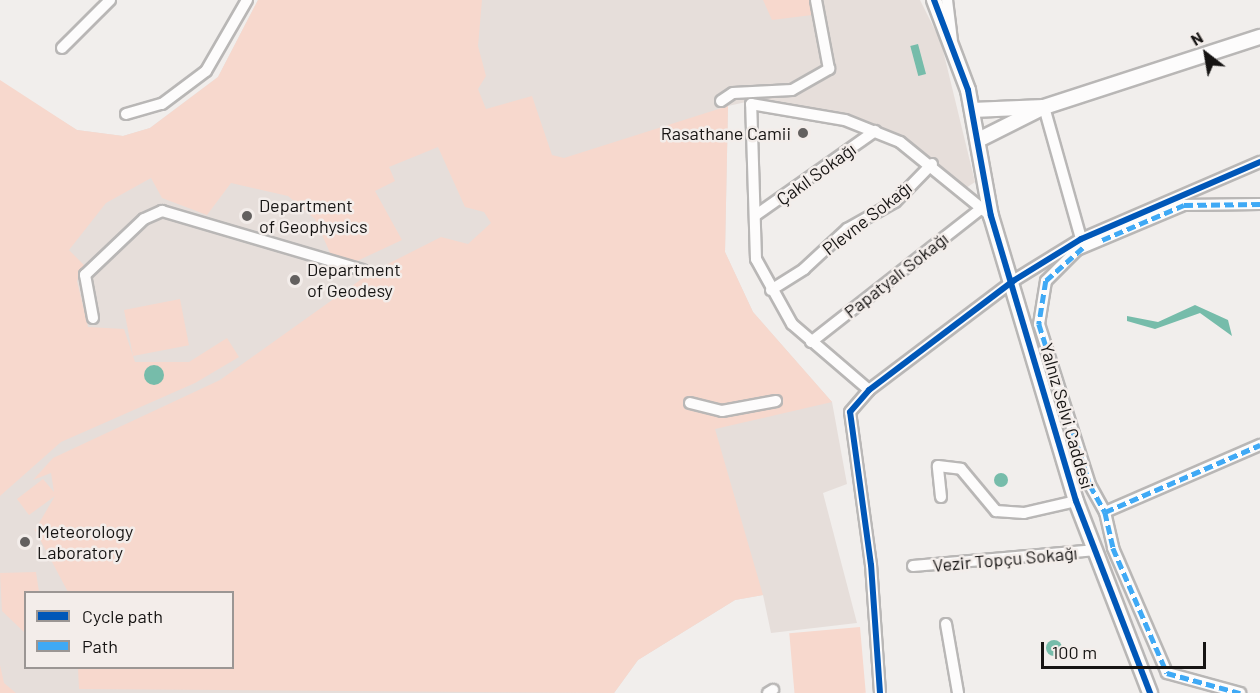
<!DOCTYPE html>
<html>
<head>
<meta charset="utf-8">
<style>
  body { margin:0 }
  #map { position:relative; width:1260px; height:693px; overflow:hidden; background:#f1eeec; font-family:Barlow,sans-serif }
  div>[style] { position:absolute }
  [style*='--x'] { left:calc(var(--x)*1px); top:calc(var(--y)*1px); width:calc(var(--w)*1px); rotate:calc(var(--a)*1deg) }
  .built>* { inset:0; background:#e6deda }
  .green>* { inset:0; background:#f7d8cd; transform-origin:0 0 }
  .water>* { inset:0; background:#76bcaa; transform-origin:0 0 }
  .round { border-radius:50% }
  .roads { filter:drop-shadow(2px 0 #b9b7b6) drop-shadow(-2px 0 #b9b7b6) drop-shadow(0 2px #b9b7b6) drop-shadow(0 -2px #b9b7b6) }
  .street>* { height:10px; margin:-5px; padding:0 5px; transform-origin:5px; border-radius:5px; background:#fdfcfc }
  .secondary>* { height:14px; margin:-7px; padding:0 7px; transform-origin:7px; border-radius:7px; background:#fdfcfc }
  .quiet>* { height:4.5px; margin-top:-2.25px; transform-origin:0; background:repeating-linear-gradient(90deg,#3fa9f5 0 9px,transparent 0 13.5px) }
  .cycleway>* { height:6px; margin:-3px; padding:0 3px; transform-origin:3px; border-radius:3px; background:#0057b8 }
  .dots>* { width:16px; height:16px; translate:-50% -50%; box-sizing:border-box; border:3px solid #f3edea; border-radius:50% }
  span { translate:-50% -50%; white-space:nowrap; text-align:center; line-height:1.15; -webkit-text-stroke:5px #f3edea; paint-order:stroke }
  .poi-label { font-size:18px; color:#161413 }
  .right { translate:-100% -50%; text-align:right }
  .left { translate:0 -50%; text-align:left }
  .street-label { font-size:18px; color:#161413 }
  .legend { position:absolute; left:24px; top:591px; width:210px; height:78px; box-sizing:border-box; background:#f3edea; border:2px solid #9b9694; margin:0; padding:8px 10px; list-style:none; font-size:18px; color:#161413 }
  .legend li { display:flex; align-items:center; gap:12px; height:30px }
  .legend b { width:30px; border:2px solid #9b9694 }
  .north { position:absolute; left:1176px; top:24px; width:60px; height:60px; -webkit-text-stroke:4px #f3edea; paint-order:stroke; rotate:329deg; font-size:16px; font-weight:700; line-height:24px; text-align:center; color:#161413 }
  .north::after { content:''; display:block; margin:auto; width:21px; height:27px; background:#161413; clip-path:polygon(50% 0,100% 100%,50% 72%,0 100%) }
  .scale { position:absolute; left:1041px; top:642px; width:165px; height:27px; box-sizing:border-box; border:3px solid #161413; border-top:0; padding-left:8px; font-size:18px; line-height:21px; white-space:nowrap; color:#161413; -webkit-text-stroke:4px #f3edea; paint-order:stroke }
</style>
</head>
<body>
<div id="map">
  <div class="built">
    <div style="clip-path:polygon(evenodd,258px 0,920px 0,941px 42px,975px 182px,960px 192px,931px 166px,838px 113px,746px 102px,728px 106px,725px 252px,753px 312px,832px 402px,847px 484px,823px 493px,857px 623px,771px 633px,763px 595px,735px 600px,638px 660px,614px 693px,0 693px,0 143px,19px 94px,77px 130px,123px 136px,150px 128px,218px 77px,258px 0,26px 592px,232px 592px,232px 668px,26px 668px,26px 592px)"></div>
  </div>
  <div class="green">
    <div style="clip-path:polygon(258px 0,482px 0,478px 46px,486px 76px,478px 89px,486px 109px,532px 96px,552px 155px,564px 158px,728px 106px,725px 252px,753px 312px,832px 402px,715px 429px,763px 595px,735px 600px,638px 660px,614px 693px,79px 689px,78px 668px,232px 668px,232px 592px,68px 592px,35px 530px,55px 496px,29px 515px,17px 499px,43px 479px,54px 492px,51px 473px,33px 480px,53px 458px,220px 380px,370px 273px,441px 237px,468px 244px,491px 223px,484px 212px,465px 207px,438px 147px,389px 167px,395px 181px,375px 191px,402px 240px,357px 261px,331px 255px,315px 219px,288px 196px,231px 183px,207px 215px,162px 198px,151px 178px,106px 203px,69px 250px,85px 266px,77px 281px,88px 327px,124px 329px,135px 362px,189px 362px,227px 338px,239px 357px,195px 383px,61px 442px,0 496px,0 80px,77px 130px,123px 136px,150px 128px,218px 77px)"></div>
    <div style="clip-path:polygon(763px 0,810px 0,812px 15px,772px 20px)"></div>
    <div style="left:180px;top:299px;width:47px;height:57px;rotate:79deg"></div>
    <div style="clip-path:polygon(36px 572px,39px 592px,26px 592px,24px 632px,2px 611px,0 573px)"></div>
    <div style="left:860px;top:627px;width:66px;height:71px;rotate:85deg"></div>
    <div style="clip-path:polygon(0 665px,4px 683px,16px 693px,0 693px)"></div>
  </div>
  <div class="water">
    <div style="left:918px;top:44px;width:31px;height:8px;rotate:75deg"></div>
    <div style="clip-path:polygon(1195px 305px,1228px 320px,1232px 336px,1200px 313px,1155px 329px,1127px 321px,1127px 316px,1158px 322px)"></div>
    <div class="round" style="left:144px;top:365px;width:20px;height:20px"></div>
    <div class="round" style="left:994px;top:473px;width:14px;height:14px"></div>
    <div class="round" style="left:1046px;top:640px;width:16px;height:16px"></div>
  </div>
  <div class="roads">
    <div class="street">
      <div style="--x:947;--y:0;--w:39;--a:83"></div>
      <div style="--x:62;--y:48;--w:68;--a:-45"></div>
      <div style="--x:721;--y:101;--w:14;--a:-34"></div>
      <div style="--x:733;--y:93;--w:59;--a:-2.9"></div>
      <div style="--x:792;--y:90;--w:43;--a:-29.6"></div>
      <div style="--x:829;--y:69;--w:70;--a:-100.7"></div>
      <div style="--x:1044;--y:107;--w:137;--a:74.3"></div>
      <div style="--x:126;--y:114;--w:37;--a:-16"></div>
      <div style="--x:162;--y:104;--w:55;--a:-36.9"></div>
      <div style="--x:206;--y:71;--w:82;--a:-60"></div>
      <div style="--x:1260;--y:204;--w:76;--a:179.2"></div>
      <div style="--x:1184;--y:205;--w:116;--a:157.2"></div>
      <div style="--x:1077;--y:250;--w:44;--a:135"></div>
      <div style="--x:1046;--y:281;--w:44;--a:99.2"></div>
      <div style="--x:1039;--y:324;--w:169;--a:72.4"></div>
      <div style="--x:1090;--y:485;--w:31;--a:61"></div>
      <div style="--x:1105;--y:512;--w:169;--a:-23.4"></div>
      <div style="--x:756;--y:215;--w:146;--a:-35.2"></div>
      <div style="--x:771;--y:290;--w:39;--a:-32"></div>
      <div style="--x:804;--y:269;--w:59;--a:-42.9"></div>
      <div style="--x:847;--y:229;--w:55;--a:-29.4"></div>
      <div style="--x:895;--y:202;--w:53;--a:-45.8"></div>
      <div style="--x:93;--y:318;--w:44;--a:-100.5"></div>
      <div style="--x:85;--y:275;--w:81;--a:-43.5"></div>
      <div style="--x:144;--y:219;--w:20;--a:-24"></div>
      <div style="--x:162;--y:211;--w:209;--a:16.4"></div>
      <div style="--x:811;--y:342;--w:217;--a:-38.1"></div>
      <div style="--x:869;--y:390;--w:101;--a:-139.4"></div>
      <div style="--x:792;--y:324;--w:74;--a:-119"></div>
      <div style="--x:756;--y:259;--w:155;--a:-91.8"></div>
      <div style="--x:751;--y:104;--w:95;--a:9.7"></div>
      <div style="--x:845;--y:120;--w:59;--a:21.8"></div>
      <div style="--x:900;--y:142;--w:117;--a:39.1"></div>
      <div style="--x:690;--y:403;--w:33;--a:14"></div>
      <div style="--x:722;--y:411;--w:55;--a:-10.5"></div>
      <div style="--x:941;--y:497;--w:31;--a:-96"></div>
      <div style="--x:938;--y:466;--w:23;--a:7"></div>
      <div style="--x:961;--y:469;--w:55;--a:50.2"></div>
      <div style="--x:996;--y:511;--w:28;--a:4"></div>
      <div style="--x:1024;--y:513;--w:53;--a:-13"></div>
      <div style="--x:1105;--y:512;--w:37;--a:77"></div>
      <div style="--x:1113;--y:548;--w:136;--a:66.6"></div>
      <div style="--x:1167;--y:673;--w:76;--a:15.3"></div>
      <div style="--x:913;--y:566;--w:184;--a:-5"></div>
      <div style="--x:946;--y:624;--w:70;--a:80.1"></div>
      <div style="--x:768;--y:693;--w:6;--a:-31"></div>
      <div style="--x:880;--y:693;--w:128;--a:-94"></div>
      <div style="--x:871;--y:565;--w:154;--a:-97.8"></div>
      <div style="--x:850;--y:412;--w:29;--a:-49"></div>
      <div style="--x:869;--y:390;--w:181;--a:-37.1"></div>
      <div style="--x:1013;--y:281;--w:80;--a:-31.7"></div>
      <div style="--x:1081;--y:239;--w:195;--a:-23.3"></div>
    </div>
    <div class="secondary">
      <div style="--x:934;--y:0;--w:96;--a:69.3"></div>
      <div style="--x:968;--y:90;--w:128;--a:79.7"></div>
      <div style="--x:991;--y:216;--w:297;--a:73.4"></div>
      <div style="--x:1076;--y:501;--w:206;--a:68.9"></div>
      <div style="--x:1044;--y:107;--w:227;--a:-18"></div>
      <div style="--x:972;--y:110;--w:72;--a:-2.4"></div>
      <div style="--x:1044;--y:107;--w:74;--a:153.4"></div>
    </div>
  </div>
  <div class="quiet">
    <div style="--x:1102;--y:240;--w:89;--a:-23.1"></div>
    <div style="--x:1184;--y:205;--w:76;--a:-0.8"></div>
    <div style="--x:1083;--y:248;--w:50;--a:138.3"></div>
    <div style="--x:1046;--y:281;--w:44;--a:99.2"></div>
    <div style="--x:1039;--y:324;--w:169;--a:72.4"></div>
    <div style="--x:1090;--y:485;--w:31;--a:61"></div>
    <div style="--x:1105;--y:512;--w:169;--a:-23.4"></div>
    <div style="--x:1105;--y:512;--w:37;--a:77"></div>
    <div style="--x:1113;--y:548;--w:136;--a:66.6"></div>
    <div style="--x:1167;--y:673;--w:76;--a:15.3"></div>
  </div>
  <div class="cycleway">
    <div style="--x:934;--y:0;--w:96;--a:69.3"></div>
    <div style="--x:968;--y:90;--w:128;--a:79.7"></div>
    <div style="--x:991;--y:216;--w:297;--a:73.4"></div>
    <div style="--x:1076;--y:501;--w:206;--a:68.9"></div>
    <div style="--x:880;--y:693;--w:128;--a:-94"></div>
    <div style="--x:871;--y:565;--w:154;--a:-97.8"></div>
    <div style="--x:850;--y:412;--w:29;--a:-49"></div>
    <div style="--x:869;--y:390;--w:181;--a:-37.1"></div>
    <div style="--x:1013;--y:281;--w:80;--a:-31.7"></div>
    <div style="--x:1081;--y:239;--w:195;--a:-23.3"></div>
  </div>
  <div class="dots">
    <div style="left:803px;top:133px;background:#63605f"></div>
    <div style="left:247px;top:216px;background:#63605f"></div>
    <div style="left:295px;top:280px;background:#63605f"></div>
    <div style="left:25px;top:542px;background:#63605f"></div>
  </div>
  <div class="poi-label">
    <span class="right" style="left:791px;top:133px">Rasathane Camii</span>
    <span class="left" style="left:259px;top:216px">Department<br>of Geophysics</span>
    <span class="left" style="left:307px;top:280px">Department<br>of Geodesy</span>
    <span class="left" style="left:37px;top:542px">Meteorology<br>Laboratory</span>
  </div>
  <div class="street-label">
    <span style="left:816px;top:174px;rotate:-36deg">Çakıl Sokağı</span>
    <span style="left:867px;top:218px;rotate:-38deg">Plevne Sokağı</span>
    <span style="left:896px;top:275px;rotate:-38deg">Papatyalı Sokağı</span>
    <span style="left:1067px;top:416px;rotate:74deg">Yalnız Selvi Caddesi</span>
    <span style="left:1005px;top:559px;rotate:-5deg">Vezir Topçu Sokağı</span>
  </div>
  <ul class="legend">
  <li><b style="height:8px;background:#0057b8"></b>Cycle path</li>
  <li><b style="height:8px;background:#3fa9f5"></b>Path</li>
  </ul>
  <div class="north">N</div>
  <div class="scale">100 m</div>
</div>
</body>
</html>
